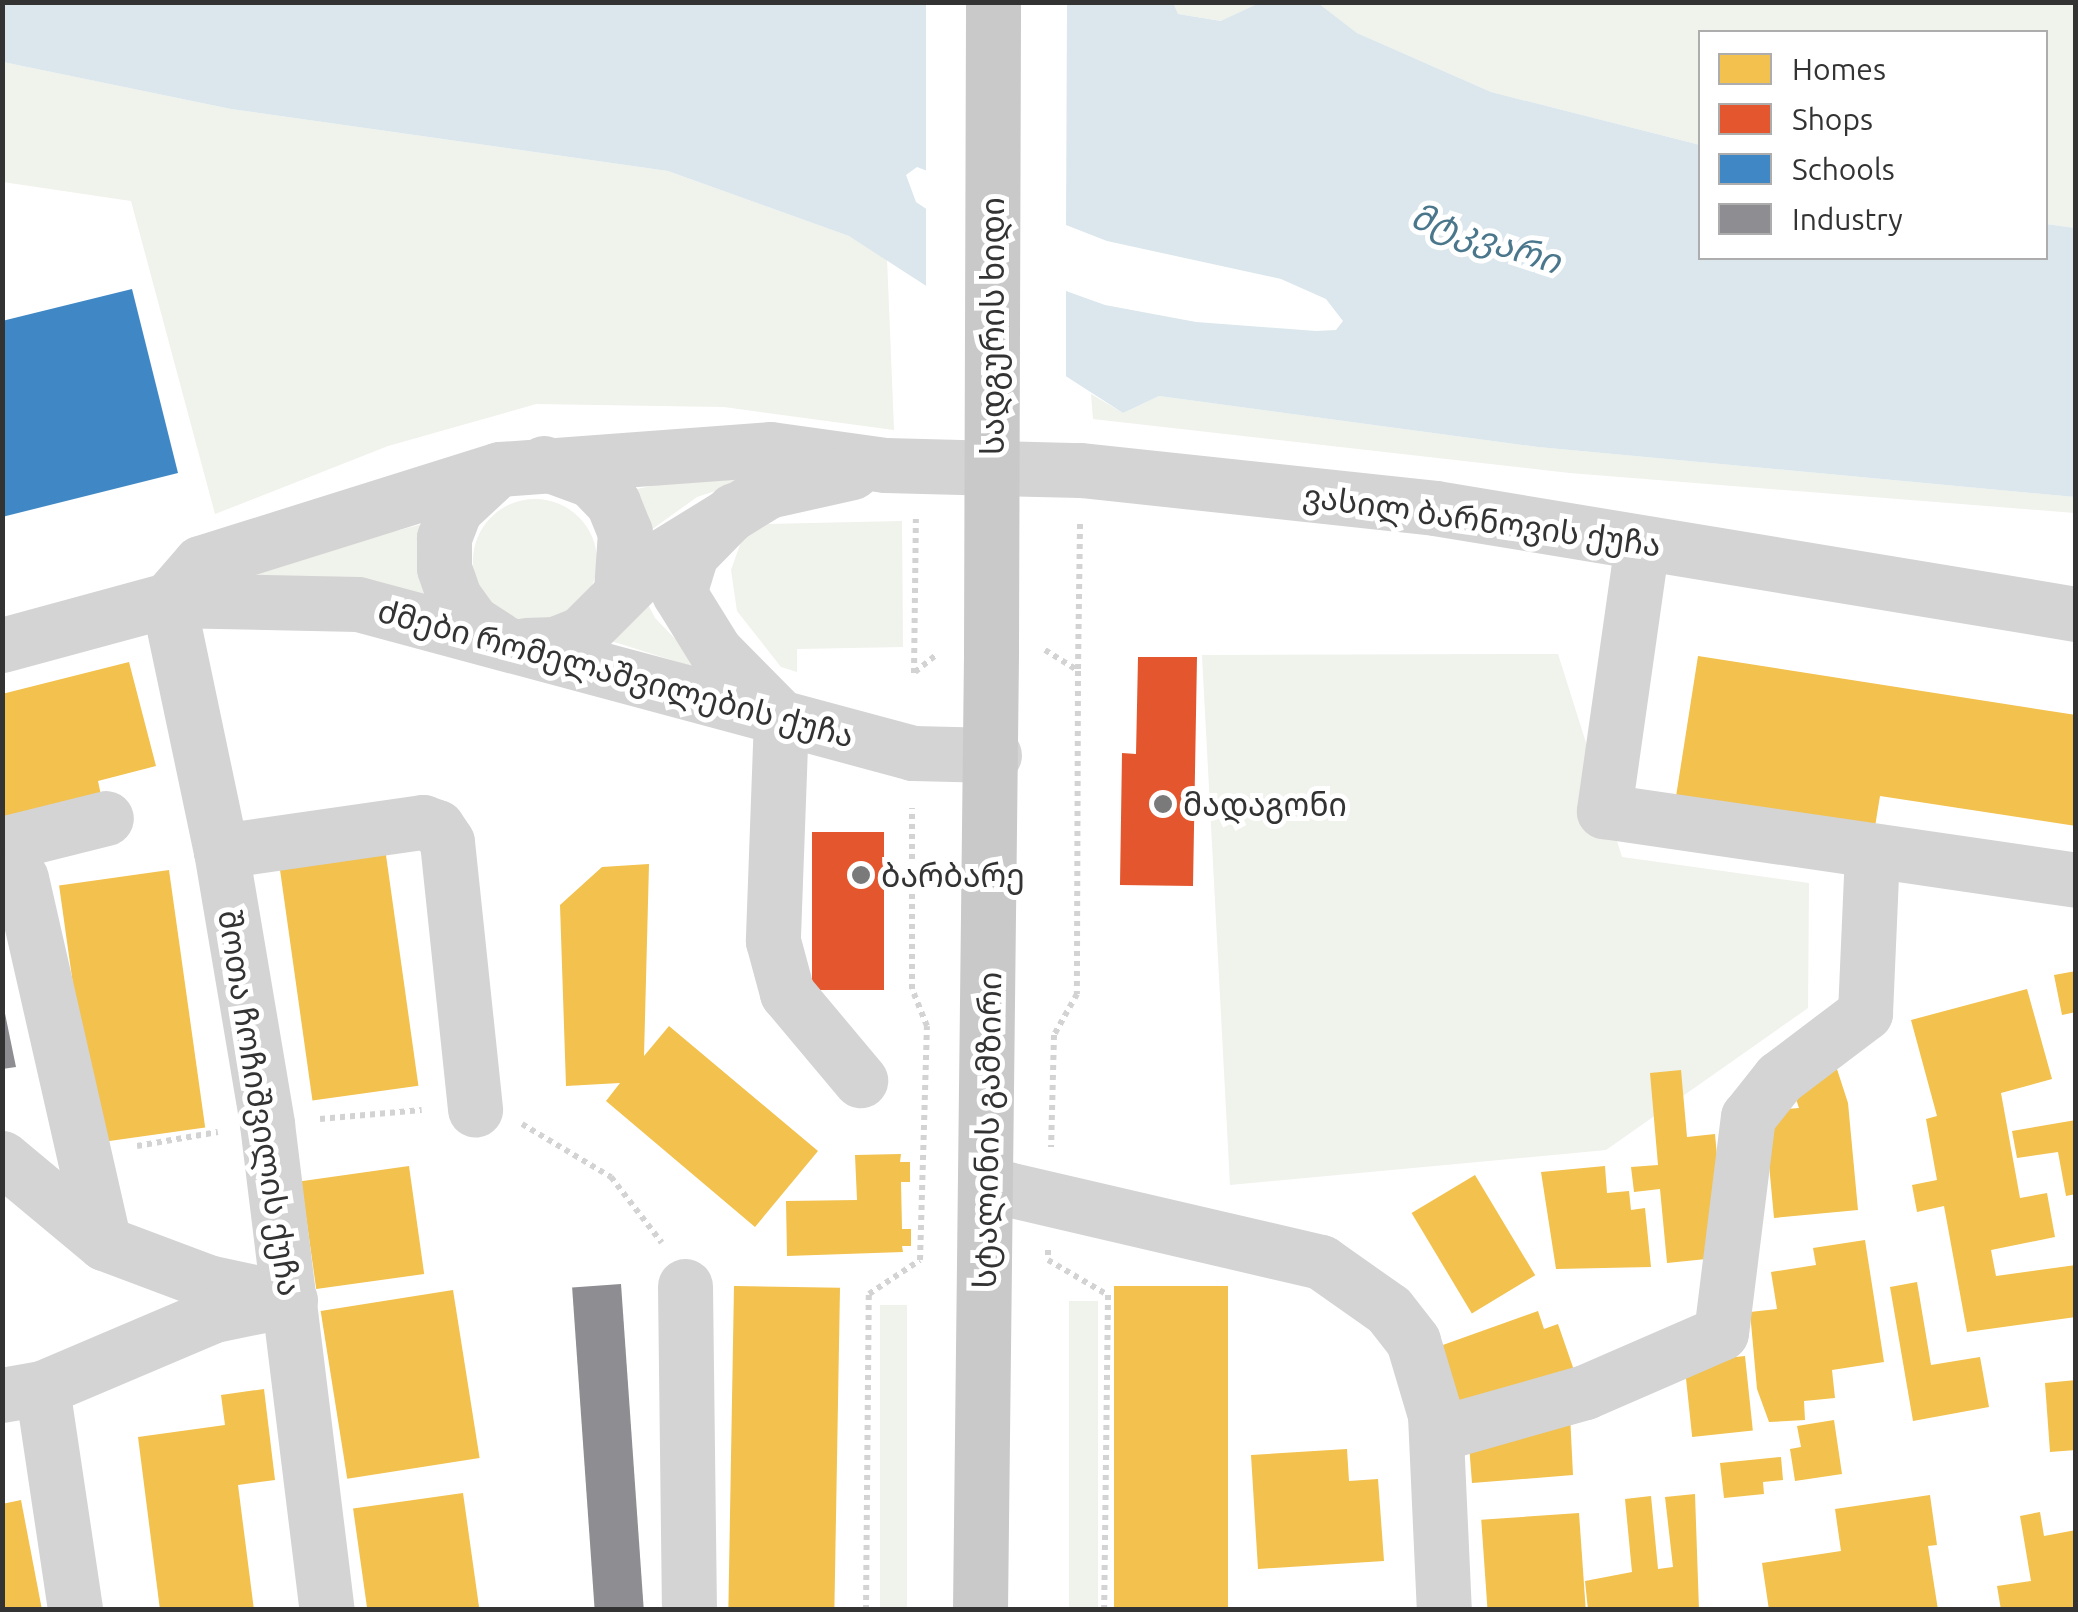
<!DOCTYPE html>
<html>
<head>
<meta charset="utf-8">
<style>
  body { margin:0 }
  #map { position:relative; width:2078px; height:1612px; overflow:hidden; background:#fff; font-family:Ubuntu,"Noto Sans Georgian",sans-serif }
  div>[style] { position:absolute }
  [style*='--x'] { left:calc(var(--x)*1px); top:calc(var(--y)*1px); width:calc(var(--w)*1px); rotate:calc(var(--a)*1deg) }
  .green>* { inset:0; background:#f0f2ec; transform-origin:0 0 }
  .round { border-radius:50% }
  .water>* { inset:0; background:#dbe7ec }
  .pier>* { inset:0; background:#fff }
  .homes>* { inset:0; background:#f2c14e; transform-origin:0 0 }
  .shops>* { inset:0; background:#e4572e; transform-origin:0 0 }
  .schools>* { inset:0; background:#3f88c5 }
  .industry>* { inset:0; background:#8d8d92; transform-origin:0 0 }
  .path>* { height:6px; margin-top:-3px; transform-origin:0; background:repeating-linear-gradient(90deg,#d3d3d3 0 5px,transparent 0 10px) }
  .minor>* { height:55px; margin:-27.5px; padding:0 27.5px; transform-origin:27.5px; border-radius:27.5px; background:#d4d4d4 }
  .major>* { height:55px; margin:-27.5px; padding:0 27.5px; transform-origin:27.5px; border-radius:27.5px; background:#c9c9c9 }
  .major-bridge>* { height:55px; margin:-27.5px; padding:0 27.5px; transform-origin:27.5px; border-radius:27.5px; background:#c9c9c9 }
  .dots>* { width:28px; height:28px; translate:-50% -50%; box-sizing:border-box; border:5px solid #fff; border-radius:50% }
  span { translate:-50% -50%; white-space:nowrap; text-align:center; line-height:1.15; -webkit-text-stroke:10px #fff; paint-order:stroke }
  .street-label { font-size:32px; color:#333 }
  .poi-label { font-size:32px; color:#333 }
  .left { translate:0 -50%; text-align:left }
  .water-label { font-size:35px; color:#4a778c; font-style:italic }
  .frame { position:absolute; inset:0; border:5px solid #333; pointer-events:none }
  .legend { position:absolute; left:1698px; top:30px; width:350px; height:230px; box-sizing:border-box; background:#fff; border:2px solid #adadad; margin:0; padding:12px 18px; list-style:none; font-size:30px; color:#333 }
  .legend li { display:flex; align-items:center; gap:20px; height:50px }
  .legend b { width:50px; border:2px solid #adadad }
</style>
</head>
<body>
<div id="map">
  <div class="green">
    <div style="clip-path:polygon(1173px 2px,1259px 3px,1222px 21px,1178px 14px)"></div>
    <div style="clip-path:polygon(1318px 3px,2075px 3px,2075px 228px,2046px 224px,2046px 32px,1700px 32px,1700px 145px,1491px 92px,1357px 33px)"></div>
    <div style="clip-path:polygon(3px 62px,231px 109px,668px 171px,849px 236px,887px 258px,894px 430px,724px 407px,536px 404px,388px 446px,215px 514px,131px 201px,3px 182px)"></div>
    <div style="clip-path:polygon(1091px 394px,1123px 413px,1159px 396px,1538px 447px,2075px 497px,2075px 513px,1570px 473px,1093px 419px)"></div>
    <div style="clip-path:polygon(769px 473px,697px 497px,651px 530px,639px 499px,627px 491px,686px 479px)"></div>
    <div class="round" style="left:473px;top:499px;width:124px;height:124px"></div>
    <div style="clip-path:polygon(438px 520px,441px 607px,203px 589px,365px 539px)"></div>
    <div style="clip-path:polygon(902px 521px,903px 647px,797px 649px,797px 672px,781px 667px,737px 611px,731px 570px,742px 539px,768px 524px)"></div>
    <div style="clip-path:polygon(638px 585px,655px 618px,706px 671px,605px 639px)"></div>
    <div style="clip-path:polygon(1558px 654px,1622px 857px,1809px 883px,1808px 1008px,1606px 1150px,1230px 1185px,1202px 655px)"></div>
    <div style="left:1069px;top:1301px;width:29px;height:308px"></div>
    <div style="left:880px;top:1305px;width:27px;height:304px"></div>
  </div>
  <div class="water">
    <div style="clip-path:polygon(evenodd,1173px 2px,1178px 14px,1221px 21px,1259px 3px,1318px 3px,1357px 33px,1491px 92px,1700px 145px,1700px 258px,2046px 258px,2046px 224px,2075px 228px,2075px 497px,1538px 447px,1159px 396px,1123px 413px,849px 236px,668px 171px,231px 109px,3px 62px,2px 3px,1173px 2px,917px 167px,1107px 241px,1281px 279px,1326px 299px,1343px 321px,1336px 330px,1316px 331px,1196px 322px,1105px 305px,1027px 277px,916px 202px,906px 175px,917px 167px)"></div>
  </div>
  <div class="pier">
    <div style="clip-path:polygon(926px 3px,1067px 3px,1066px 233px,926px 175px)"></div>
    <div style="clip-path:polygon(926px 203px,1029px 272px,1066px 285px,1066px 383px,926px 290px)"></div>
  </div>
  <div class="homes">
    <div style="clip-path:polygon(1698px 656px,2076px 715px,2076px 826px,1880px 796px,1874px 833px,1675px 803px)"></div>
    <div style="clip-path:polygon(129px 662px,156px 766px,98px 781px,102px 800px,2px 825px,2px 694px)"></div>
    <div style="left:385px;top:848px;width:240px;height:107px;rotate:82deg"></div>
    <div style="clip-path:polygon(649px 864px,644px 1056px,669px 1026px,818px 1151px,755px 1227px,606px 1101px,620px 1083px,566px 1086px,560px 905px,602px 867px)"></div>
    <div style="left:169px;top:870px;width:260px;height:111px;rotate:82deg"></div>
    <div style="clip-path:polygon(2076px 971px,2076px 1012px,2062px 1015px,2054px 975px)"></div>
    <div style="clip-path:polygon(2027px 989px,2052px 1079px,2001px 1093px,2020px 1198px,2047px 1193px,2055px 1237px,1991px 1250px,1996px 1276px,2076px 1265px,2076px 1317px,1967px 1332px,1944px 1206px,1917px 1212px,1912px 1185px,1937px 1180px,1926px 1119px,1937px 1116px,1911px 1020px)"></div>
    <div style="clip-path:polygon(1836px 1066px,1848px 1103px,1858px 1210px,1774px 1218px,1764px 1111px,1799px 1108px,1790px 1081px)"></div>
    <div style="clip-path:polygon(1681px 1070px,1687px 1137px,1715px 1134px,1726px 1257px,1667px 1263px,1660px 1189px,1634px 1192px,1631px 1167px,1658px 1165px,1650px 1073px)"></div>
    <div style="clip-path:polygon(2076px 1120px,2076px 1194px,2066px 1196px,2058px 1152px,2017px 1158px,2012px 1131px)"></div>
    <div style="clip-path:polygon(901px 1154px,900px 1162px,910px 1162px,910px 1182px,901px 1182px,902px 1229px,911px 1229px,911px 1246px,902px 1246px,903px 1252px,787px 1256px,786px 1201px,857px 1200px,855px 1155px)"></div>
    <div style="left:409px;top:1166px;width:109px;height:109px;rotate:82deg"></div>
    <div style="clip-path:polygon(1605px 1166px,1607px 1193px,1629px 1191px,1631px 1210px,1645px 1208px,1651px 1267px,1556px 1269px,1541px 1172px)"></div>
    <div style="left:1475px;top:1175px;width:117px;height:74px;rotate:59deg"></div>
    <div style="clip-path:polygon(1865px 1240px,1884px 1362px,1832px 1370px,1835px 1398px,1804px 1401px,1805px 1420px,1769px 1422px,1757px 1389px,1750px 1312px,1777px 1309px,1771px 1272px,1816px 1265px,1813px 1248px)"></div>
    <div style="clip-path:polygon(1917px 1282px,1931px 1365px,1980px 1357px,1989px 1407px,1913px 1421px,1890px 1287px)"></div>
    <div style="left:734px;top:1286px;width:106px;height:324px;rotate:1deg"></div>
    <div style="left:1228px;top:1286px;width:324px;height:114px;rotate:90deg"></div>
    <div style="left:453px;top:1290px;width:170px;height:134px;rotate:81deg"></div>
    <div style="clip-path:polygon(1538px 1311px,1544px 1329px,1558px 1324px,1576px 1376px,1464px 1415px,1440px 1346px)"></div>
    <div style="left:1745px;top:1356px;width:75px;height:61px;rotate:84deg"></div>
    <div style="clip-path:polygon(2076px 1380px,2076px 1450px,2050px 1452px,2045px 1383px)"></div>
    <div style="clip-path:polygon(264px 1389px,275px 1480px,238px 1485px,254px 1610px,160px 1610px,138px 1437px,225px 1425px,221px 1395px)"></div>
    <div style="clip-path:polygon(1570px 1415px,1573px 1475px,1472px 1483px,1468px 1432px)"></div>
    <div style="clip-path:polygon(1834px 1420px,1842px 1474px,1795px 1481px,1790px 1449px,1801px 1447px,1797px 1426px)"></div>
    <div style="clip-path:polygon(1347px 1449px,1349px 1481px,1378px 1479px,1384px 1561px,1258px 1569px,1251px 1455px)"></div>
    <div style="clip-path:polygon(1781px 1457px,1783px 1480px,1763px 1482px,1764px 1494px,1724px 1498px,1720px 1463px)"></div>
    <div style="left:463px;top:1493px;width:118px;height:111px;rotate:82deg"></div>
    <div style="clip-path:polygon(1695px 1494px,1699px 1610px,1588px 1610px,1585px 1581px,1632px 1572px,1625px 1499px,1651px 1496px,1658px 1569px,1673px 1567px,1665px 1497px)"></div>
    <div style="clip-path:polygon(1930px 1495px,1937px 1545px,1928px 1546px,1938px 1610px,1769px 1610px,1762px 1563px,1841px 1551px,1835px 1509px)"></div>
    <div style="clip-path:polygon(21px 1500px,42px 1610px,2px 1610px,2px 1504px)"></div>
    <div style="clip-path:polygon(2040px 1512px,2044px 1536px,2076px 1530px,2076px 1610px,2001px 1610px,1997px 1586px,2031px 1581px,2020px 1516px)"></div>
    <div style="left:1579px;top:1513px;width:97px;height:98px;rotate:86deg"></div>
  </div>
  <div class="shops">
    <div style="clip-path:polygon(1138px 657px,1197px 657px,1193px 886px,1120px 885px,1122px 753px,1136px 754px)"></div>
    <div style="left:812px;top:832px;width:72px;height:158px"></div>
  </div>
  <div class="schools">
    <div style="clip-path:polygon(132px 289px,178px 473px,2px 517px,2px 321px)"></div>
  </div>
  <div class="industry">
    <div style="clip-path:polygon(2px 999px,16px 1067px,2px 1069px)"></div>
    <div style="left:621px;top:1284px;width:327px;height:49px;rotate:86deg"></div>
  </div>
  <div class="path">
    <div style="--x:1045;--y:650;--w:39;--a:32"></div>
    <div style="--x:1078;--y:671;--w:323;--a:90.2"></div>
    <div style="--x:1077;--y:994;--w:47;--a:119.3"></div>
    <div style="--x:1054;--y:1035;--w:112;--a:91.5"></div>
    <div style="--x:1078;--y:669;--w:147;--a:-89.2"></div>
    <div style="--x:915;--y:672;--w:27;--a:-39"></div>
    <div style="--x:914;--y:673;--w:154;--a:-89.3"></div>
    <div style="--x:320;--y:1119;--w:102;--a:-5"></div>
    <div style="--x:522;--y:1124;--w:104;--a:30.8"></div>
    <div style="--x:611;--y:1177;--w:83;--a:52.3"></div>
    <div style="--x:137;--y:1146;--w:82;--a:-9.8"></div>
    <div style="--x:1048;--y:1250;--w:10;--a:90"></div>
    <div style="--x:1048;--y:1260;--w:69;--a:30.3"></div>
    <div style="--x:1108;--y:1295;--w:315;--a:90.7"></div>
    <div style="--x:866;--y:1610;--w:316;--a:-89.5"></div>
    <div style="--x:869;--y:1294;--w:61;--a:-33.7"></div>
    <div style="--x:920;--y:1260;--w:234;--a:-88.3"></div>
    <div style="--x:927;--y:1026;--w:40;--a:-112"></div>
    <div style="--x:912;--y:989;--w:181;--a:-90"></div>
  </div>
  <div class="minor">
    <div style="--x:544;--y:463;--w:50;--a:19.9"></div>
    <div style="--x:591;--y:480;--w:32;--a:46"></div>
    <div style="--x:613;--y:503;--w:31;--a:68"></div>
    <div style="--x:625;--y:532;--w:58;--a:93.9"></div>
    <div style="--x:497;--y:470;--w:57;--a:137.1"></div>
    <div style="--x:455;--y:509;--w:31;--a:111"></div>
    <div style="--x:444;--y:538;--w:30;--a:90"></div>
    <div style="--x:444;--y:568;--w:31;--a:71"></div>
    <div style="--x:454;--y:597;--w:31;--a:54"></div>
    <div style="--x:472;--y:622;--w:31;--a:33"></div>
    <div style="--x:734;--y:510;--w:62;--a:134.3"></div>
    <div style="--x:691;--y:554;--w:41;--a:107.1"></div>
    <div style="--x:679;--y:593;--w:68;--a:58.2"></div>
    <div style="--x:715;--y:651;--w:94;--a:45.4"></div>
    <div style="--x:781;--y:718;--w:223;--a:92.1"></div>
    <div style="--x:773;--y:941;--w:54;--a:74.9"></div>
    <div style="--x:787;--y:993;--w:114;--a:50"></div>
    <div style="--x:1642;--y:543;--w:271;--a:98.1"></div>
    <div style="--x:1604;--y:811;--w:477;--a:8.3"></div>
    <div style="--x:168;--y:600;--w:49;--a:-49.1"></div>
    <div style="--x:200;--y:563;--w:314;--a:-17.4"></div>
    <div style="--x:500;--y:469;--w:271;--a:-4.2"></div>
    <div style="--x:770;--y:449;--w:116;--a:7.9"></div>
    <div style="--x:885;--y:465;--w:196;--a:1.5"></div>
    <div style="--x:1081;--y:470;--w:356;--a:6.1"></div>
    <div style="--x:1435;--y:508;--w:650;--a:9.39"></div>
    <div style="--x:168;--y:600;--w:257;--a:78.1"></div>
    <div style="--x:221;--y:851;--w:277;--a:80.4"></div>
    <div style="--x:267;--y:1124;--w:490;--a:83"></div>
    <div style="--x:2;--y:645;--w:172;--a:-15.2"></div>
    <div style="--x:168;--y:600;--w:190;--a:1.2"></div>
    <div style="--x:358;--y:604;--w:575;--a:15.03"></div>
    <div style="--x:913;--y:753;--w:81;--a:1.4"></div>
    <div style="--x:526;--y:645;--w:29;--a:-2"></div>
    <div style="--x:555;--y:644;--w:29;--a:-22"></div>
    <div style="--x:582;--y:633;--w:100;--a:-45"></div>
    <div style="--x:653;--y:562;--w:135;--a:-31.7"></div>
    <div style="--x:768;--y:491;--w:86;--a:-12.7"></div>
    <div style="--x:2;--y:844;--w:107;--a:-14"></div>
    <div style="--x:221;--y:851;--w:204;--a:-8.2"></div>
    <div style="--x:423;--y:822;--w:15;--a:20"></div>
    <div style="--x:437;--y:827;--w:18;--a:56"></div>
    <div style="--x:447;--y:842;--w:269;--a:84"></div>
    <div style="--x:21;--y:878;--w:374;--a:77.2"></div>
    <div style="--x:2;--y:1158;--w:133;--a:39.8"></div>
    <div style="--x:104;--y:1243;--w:111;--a:20.6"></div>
    <div style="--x:208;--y:1282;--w:84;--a:12.4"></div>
    <div style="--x:986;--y:1184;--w:344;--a:13.1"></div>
    <div style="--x:1321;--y:1262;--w:83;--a:35.2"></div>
    <div style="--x:1389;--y:1310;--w:39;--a:52"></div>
    <div style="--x:1413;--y:1341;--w:77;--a:73.4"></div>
    <div style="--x:1435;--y:1415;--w:195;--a:87.4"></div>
    <div style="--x:685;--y:1286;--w:324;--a:89.3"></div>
    <div style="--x:42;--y:1388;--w:224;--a:81.5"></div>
    <div style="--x:2;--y:1395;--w:41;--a:-9.9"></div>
    <div style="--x:42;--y:1388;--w:187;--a:-23"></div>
    <div style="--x:214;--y:1315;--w:65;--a:-11.5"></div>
    <div style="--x:1437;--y:1434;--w:154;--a:-15.8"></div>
    <div style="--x:1585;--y:1392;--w:148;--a:-23.5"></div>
    <div style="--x:1721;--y:1333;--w:218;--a:-82.9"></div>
    <div style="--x:1748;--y:1117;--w:50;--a:-51.5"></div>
    <div style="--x:1779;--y:1078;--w:108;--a:-37.1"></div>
    <div style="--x:1865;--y:1013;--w:159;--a:-87.5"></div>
  </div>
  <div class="major">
    <div style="--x:980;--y:1610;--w:960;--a:-89.34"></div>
  </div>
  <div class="major-bridge">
    <div style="--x:991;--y:650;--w:648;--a:-89.82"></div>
  </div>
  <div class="dots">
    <div style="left:1163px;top:804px;background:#7a7a7a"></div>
    <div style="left:861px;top:875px;background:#7a7a7a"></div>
  </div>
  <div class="street-label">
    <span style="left:992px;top:326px;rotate:-90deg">სადგურის ხიდი</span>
    <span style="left:1482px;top:520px;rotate:8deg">ვასილ ბარნოვის ქუჩა</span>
    <span style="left:616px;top:673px;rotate:15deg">ძმები რომელაშვილების ქუჩა</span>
    <span style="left:260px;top:1103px;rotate:81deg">შოთა ჩოჩიშვილის ქუჩა</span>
    <span style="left:987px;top:1130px;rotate:-89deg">სტალინის გამზირი</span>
  </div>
  <div class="poi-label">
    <span class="left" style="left:1183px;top:804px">მადაგონი</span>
    <span class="left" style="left:881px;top:875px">ბარბარე</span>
  </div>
  <div class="water-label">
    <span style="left:1486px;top:238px;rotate:18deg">მტკვარი</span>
  </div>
  <div class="frame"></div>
  <ul class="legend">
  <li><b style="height:28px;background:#f2c14e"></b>Homes</li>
  <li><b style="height:28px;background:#e4572e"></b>Shops</li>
  <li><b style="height:28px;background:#3f88c5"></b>Schools</li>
  <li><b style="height:28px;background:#8d8d92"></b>Industry</li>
  </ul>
</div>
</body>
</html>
